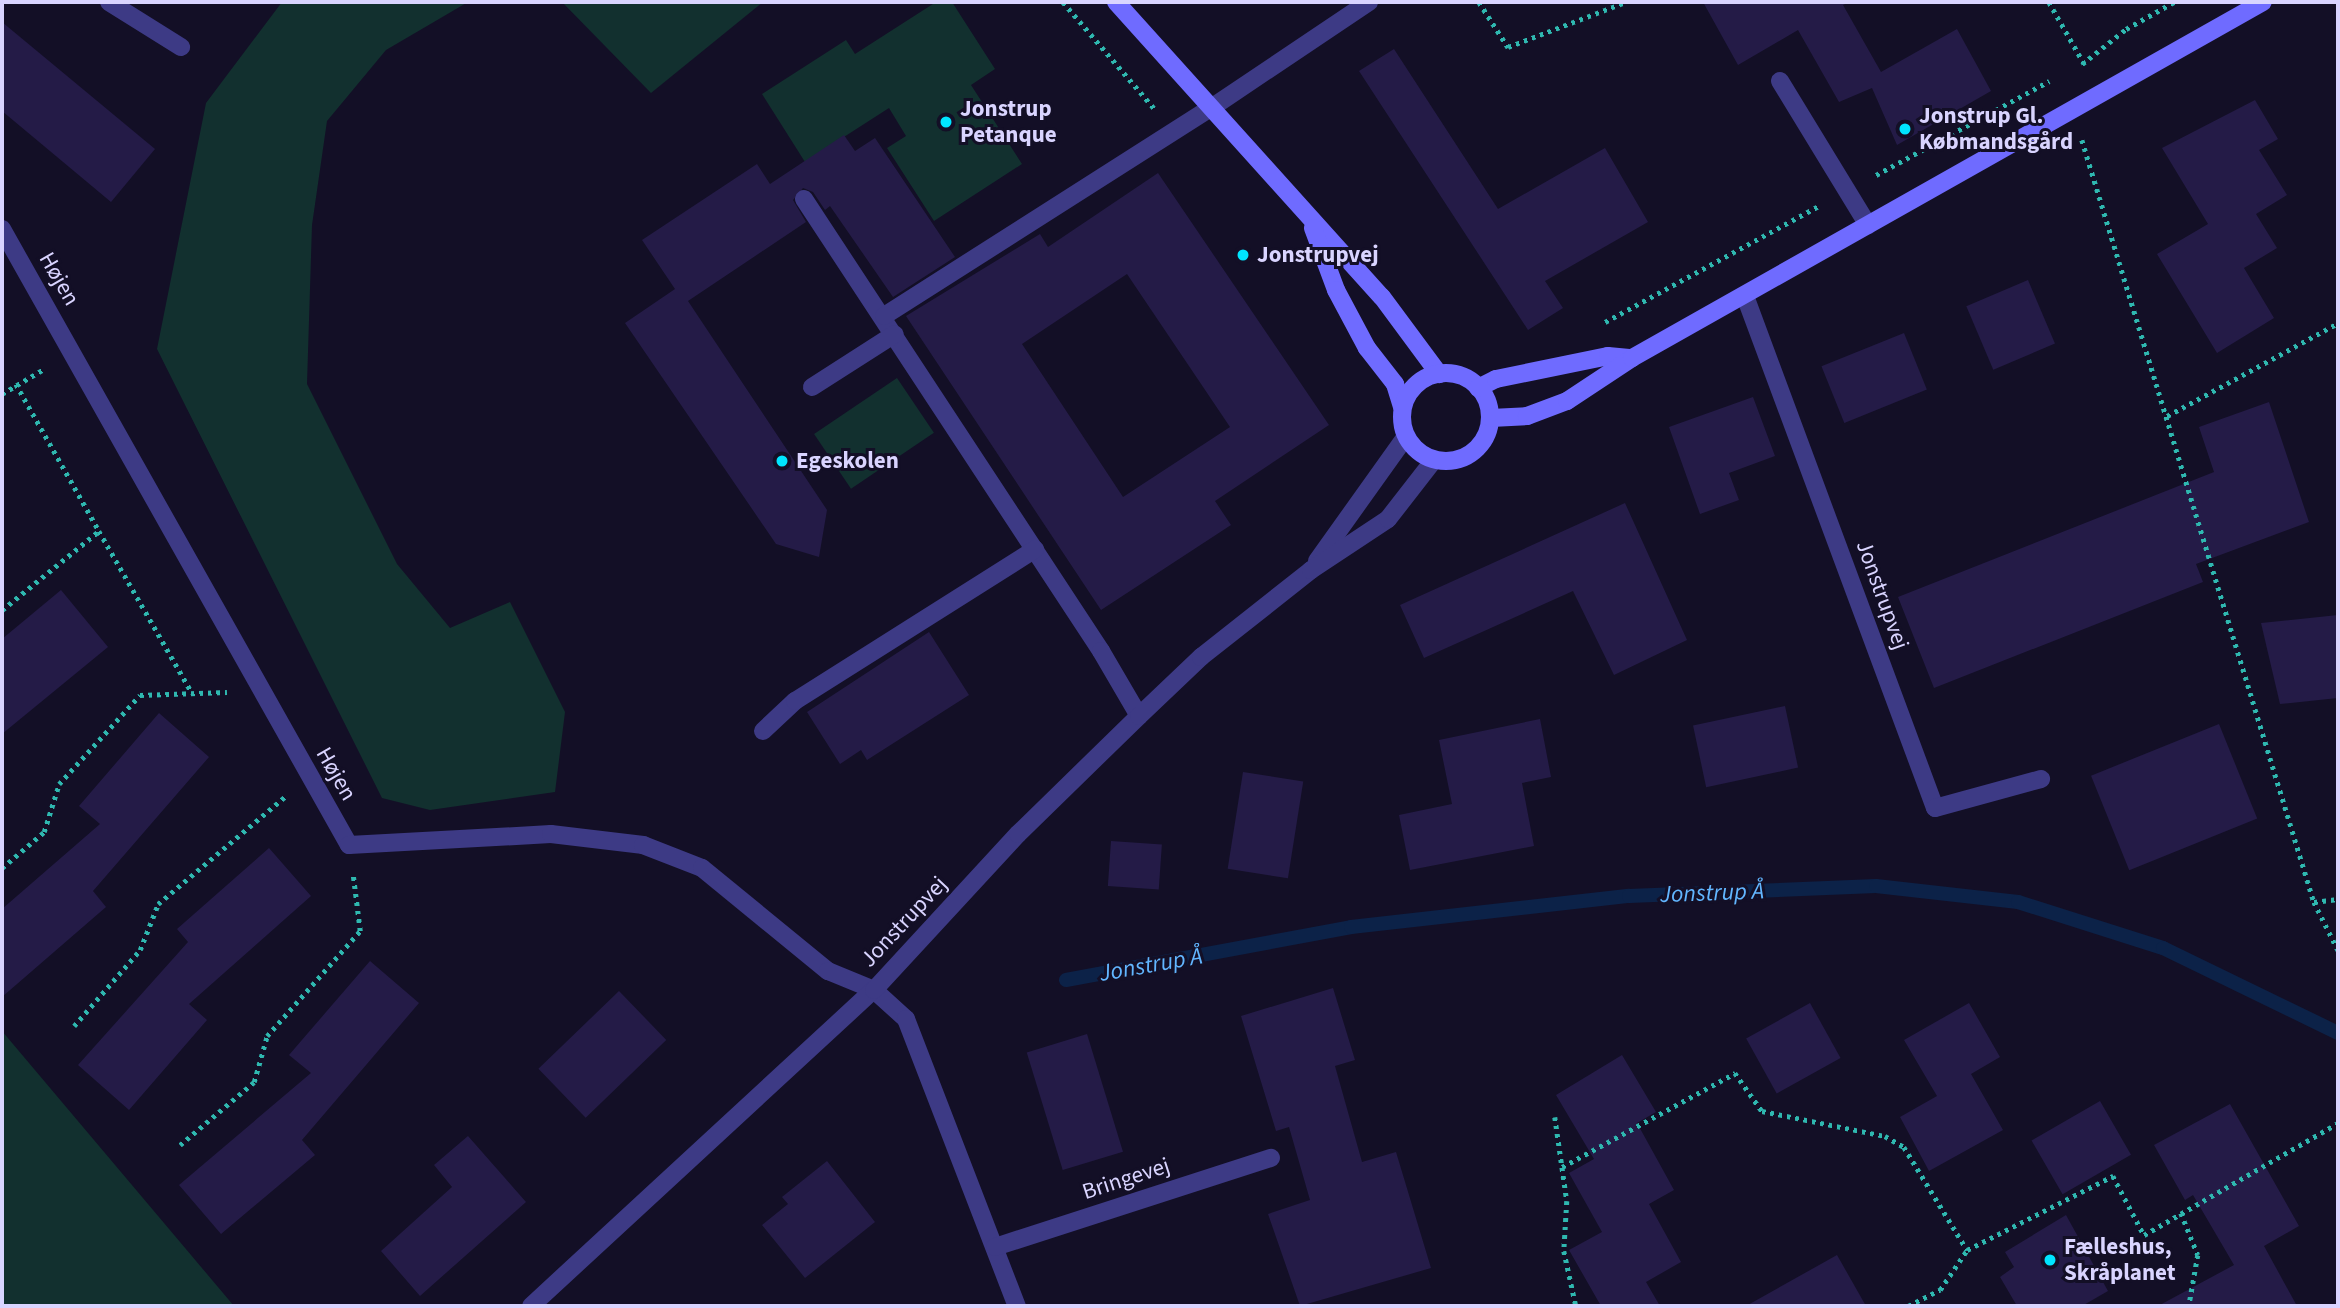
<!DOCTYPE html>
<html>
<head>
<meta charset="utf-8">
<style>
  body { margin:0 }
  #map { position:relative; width:2340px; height:1308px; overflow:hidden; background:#130f26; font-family:"Source Sans 3",sans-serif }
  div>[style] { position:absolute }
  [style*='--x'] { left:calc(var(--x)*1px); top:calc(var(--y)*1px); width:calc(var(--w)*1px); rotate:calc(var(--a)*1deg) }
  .green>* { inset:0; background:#12302f; transform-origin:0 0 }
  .stream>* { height:14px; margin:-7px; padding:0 7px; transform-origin:7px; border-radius:7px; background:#0c2248 }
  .building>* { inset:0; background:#241b47; transform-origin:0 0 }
  .path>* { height:4.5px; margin-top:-2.25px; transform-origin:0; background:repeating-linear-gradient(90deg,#2fb8b0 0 3.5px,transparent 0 8.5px) }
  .lane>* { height:18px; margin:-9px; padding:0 9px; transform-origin:9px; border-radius:9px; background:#3d3a85 }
  .street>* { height:18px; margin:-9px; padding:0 9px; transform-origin:9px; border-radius:9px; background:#3d3a85 }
  .secondary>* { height:18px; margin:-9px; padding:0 9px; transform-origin:9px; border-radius:9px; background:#6f6bff }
  .secondary>.ring { margin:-9px; padding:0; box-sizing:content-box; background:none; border:18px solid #6f6bff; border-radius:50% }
  .dots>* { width:19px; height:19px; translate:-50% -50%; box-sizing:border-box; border:4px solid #130f26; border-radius:50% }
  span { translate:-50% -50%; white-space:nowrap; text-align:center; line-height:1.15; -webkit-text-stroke:6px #130f26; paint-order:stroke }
  .poi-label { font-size:23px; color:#d9d4ff; font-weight:700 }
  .left { translate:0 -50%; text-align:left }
  .street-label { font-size:23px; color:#d9d4ff }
  .water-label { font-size:24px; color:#62b6ff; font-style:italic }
  .frame { position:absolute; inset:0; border:4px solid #d9d4ff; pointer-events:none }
</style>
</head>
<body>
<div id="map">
  <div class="green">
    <div style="clip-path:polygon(282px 2px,468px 2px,386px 50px,327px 121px,312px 225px,307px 384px,397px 564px,450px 628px,510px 602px,565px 712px,555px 792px,430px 810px,382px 798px,157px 349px,206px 103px)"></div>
    <div style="clip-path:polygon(562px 2px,763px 2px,651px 93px)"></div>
    <div style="clip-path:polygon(936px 2px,952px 2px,995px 69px,971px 85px,1022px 164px,934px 221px,887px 148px,906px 136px,889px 108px,805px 162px,762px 94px,846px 40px,855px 54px)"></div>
    <div style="left:897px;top:378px;width:66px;height:100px;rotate:56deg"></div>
    <div style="clip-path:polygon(2px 1031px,234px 1306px,2px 1306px)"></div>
  </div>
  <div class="stream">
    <div style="--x:1066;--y:980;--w:290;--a:-10.5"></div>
    <div style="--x:1351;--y:927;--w:280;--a:-6.4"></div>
    <div style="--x:1629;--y:896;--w:247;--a:-2.3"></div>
    <div style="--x:1876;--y:886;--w:143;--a:6.4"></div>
    <div style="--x:2018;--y:902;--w:152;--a:17.6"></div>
    <div style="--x:2163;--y:948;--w:195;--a:25.9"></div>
  </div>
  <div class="building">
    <div style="clip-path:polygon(1703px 2px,1849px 2px,1843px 5px,1881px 72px,1957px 29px,1991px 91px,1897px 145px,1872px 88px,1839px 102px,1798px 30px,1738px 65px)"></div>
    <div style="clip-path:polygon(2px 22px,155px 149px,111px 202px,2px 111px)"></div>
    <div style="clip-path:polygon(1394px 49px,1498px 209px,1605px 148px,1648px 222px,1545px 281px,1563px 308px,1528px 330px,1359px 71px)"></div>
    <div style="clip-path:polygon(2255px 100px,2278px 139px,2259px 150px,2287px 195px,2256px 214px,2277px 248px,2244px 268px,2274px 318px,2217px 353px,2157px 254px,2208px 224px,2162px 148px)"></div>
    <div style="clip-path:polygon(844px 135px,855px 151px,875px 138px,955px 257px,893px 297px,830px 206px,825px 210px,813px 192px,803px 188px,793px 200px,806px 222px,688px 301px,827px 510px,819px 557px,776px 544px,625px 323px,675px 289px,642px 240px,757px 164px,770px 184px)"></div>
    <div style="clip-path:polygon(evenodd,1158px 173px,1329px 425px,1215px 501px,1231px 525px,1101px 610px,906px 316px,1040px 234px,1048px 247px,1158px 173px,1127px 274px,1230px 427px,1123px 497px,1022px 344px,1127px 274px)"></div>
    <div style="left:2028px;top:280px;width:69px;height:67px;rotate:67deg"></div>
    <div style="left:1904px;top:333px;width:61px;height:89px;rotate:68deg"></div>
    <div style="clip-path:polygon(1753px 397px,1775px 456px,1729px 473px,1739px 500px,1700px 514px,1669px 427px)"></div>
    <div style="clip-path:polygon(2269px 402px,2309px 522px,2196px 564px,2203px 582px,1934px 688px,1898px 597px,2214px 472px,2199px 427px)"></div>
    <div style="clip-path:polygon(1625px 503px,1687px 640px,1614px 675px,1573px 591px,1424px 658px,1400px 605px)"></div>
    <div style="clip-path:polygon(61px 590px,108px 647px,2px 734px,2px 639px)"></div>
    <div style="clip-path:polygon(2338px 615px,2338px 698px,2280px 704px,2261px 623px)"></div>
    <div style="clip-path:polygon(929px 632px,969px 695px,867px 760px,861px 750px,840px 764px,807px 712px)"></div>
    <div style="left:1785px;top:706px;width:63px;height:94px;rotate:78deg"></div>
    <div style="clip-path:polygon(159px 713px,209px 757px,93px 891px,106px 907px,2px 997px,2px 909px,100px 824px,79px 806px)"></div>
    <div style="clip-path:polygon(1540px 719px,1551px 777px,1522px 783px,1534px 846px,1410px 870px,1399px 815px,1452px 804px,1439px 740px)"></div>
    <div style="left:2219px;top:724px;width:102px;height:138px;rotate:68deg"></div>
    <div style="left:1243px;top:772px;width:61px;height:98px;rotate:9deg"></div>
    <div style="left:1111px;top:841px;width:51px;height:45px;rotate:4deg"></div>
    <div style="clip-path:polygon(269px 848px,311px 896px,189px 1004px,207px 1020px,129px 1110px,78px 1065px,188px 942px,177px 929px)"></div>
    <div style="clip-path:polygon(370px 961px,419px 1003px,302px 1140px,315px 1155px,221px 1234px,179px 1185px,311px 1073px,289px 1055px)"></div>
    <div style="clip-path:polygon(1333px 988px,1355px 1060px,1335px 1066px,1362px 1162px,1396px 1152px,1431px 1268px,1300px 1306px,1268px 1214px,1310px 1200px,1289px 1127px,1276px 1131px,1241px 1016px)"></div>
    <div style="left:619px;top:991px;width:68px;height:112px;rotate:46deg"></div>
    <div style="left:1810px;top:1003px;width:63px;height:73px;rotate:61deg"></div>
    <div style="clip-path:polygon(1969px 1003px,2000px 1057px,1971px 1074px,2003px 1130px,1929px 1171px,1900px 1117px,1937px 1096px,1904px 1040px)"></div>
    <div style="left:1087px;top:1034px;width:123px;height:63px;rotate:73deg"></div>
    <div style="clip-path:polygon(1622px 1055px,1656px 1112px,1637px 1123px,1674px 1190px,1649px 1204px,1681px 1262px,1646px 1282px,1660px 1306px,1601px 1306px,1569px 1250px,1602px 1232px,1569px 1173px,1594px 1159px,1556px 1095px)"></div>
    <div style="left:2100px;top:1101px;width:62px;height:79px;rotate:60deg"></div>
    <div style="clip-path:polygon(2230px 1104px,2299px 1226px,2264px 1246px,2297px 1306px,2158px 1306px,2234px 1265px,2193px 1195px,2185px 1200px,2154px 1145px)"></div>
    <div style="clip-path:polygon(468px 1136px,526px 1202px,420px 1296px,381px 1251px,452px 1187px,434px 1165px)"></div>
    <div style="clip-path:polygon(827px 1161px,875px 1222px,805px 1278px,762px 1225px,788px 1204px,782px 1197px)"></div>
    <div style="clip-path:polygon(2066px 1215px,2108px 1291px,2082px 1306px,2017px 1306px,2000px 1277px,2014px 1267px,2005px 1252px)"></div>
    <div style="clip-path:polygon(1837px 1255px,1866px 1306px,1746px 1306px)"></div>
  </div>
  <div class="path">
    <div style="--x:1063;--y:2;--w:140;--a:49.4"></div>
    <div style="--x:1479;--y:2;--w:54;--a:57.2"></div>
    <div style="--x:1508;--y:47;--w:126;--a:-20.9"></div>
    <div style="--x:2049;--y:2;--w:73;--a:60.3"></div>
    <div style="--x:2082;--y:64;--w:56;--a:-38.5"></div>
    <div style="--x:2126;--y:29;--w:55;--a:-29.4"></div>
    <div style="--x:2082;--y:140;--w:797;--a:73.07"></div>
    <div style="--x:2314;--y:902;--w:54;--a:63.4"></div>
    <div style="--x:1876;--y:175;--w:197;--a:-28.5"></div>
    <div style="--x:1605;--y:322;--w:243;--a:-28.5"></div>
    <div style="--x:16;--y:384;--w:169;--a:60.5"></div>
    <div style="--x:2;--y:394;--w:49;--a:-30.8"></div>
    <div style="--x:2167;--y:416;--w:195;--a:-28.5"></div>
    <div style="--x:2;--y:610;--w:125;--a:-39.2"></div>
    <div style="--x:99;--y:531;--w:187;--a:60.1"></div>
    <div style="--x:2;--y:868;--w:55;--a:-40.6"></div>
    <div style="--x:44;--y:832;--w:50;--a:-72.6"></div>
    <div style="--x:59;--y:784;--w:120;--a:-47.7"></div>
    <div style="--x:140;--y:695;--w:87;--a:-2"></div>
    <div style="--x:2314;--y:902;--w:24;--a:-7"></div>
    <div style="--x:74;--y:1026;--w:101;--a:-49"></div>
    <div style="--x:140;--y:950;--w:49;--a:-68.6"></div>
    <div style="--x:158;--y:904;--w:167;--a:-40.2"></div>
    <div style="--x:1555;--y:1117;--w:85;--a:81.9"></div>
    <div style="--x:1567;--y:1201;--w:50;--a:93.4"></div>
    <div style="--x:1564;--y:1251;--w:56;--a:77.7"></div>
    <div style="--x:180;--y:1145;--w:97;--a:-40.4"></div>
    <div style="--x:254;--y:1082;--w:48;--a:-74.2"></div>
    <div style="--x:267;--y:1036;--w:140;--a:-48.5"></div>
    <div style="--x:360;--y:931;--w:56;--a:-97.1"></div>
    <div style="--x:1562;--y:1167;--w:197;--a:-28.5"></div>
    <div style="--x:1735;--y:1073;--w:47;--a:54.6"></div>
    <div style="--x:1762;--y:1111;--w:126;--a:11.5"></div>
    <div style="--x:1885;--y:1136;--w:22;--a:30"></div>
    <div style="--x:1904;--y:1147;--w:121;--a:58.5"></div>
    <div style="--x:2181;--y:1213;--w:45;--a:68"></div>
    <div style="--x:2198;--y:1255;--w:52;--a:100"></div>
    <div style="--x:1908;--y:1306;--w:36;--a:-27"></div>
    <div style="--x:1940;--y:1290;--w:48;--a:-56"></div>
    <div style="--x:1967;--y:1250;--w:164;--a:-26.9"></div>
    <div style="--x:2113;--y:1176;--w:67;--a:62.3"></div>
    <div style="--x:2144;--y:1235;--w:224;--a:-30"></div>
  </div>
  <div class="lane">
    <div style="--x:1780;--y:81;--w:169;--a:58.6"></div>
    <div style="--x:804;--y:199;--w:541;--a:56.69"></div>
    <div style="--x:1101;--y:651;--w:75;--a:59.7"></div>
    <div style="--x:884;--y:316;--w:391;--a:-32.5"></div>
    <div style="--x:812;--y:387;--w:98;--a:-32.6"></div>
    <div style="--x:763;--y:731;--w:44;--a:-43.2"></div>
    <div style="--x:795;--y:701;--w:284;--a:-32.3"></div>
  </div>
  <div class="street">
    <div style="--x:109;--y:2;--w:85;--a:32"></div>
    <div style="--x:1214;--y:106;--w:187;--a:-33.9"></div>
    <div style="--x:2;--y:229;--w:707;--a:60.61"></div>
    <div style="--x:349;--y:845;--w:202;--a:-3.1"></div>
    <div style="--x:551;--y:834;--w:93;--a:6.8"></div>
    <div style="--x:643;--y:845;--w:63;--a:21.3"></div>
    <div style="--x:702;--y:868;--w:163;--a:39.3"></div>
    <div style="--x:828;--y:971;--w:50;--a:22.4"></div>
    <div style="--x:874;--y:990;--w:43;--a:42.2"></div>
    <div style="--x:906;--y:1019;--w:308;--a:68.9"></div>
    <div style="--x:1745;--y:296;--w:546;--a:69.64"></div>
    <div style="--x:1935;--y:808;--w:110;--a:-15.3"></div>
    <div style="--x:1317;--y:561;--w:153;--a:-54.5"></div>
    <div style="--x:995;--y:1247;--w:290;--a:-17.9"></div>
    <div style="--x:531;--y:1306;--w:466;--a:-42.7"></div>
    <div style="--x:874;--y:990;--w:212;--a:-47.3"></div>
    <div style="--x:1018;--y:834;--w:169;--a:-44.3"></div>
    <div style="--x:1139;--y:716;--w:86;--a:-43.6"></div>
    <div style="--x:1201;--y:657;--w:140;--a:-38.3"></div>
    <div style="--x:1311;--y:570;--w:92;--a:-33.5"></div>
    <div style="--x:1388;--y:519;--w:75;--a:-52.1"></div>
  </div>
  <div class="secondary">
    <div style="--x:1116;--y:2;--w:397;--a:48"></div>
    <div style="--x:1382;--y:297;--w:96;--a:53.5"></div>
    <div style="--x:1313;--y:228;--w:66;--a:69.6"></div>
    <div style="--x:1336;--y:290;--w:66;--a:61.9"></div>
    <div style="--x:1367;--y:348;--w:46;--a:52.1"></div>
    <div style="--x:1395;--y:384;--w:24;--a:73"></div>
    <div class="ring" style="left:1402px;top:373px;width:70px;height:70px"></div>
    <div style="--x:1478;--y:388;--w:20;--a:-27"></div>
    <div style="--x:1496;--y:379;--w:114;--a:-11.6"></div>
    <div style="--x:1608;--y:356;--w:24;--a:5"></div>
    <div style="--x:1491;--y:418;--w:36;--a:-3"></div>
    <div style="--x:1527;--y:416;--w:43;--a:-20.6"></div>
    <div style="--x:1567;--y:401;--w:78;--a:-33.5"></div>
    <div style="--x:1632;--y:358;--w:724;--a:-29.43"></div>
  </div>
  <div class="dots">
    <div style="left:946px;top:122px;background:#00e5ff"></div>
    <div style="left:1905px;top:129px;background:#00e5ff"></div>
    <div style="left:1243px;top:255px;background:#00e5ff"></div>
    <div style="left:782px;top:461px;background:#00e5ff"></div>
    <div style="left:2050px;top:1260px;background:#00e5ff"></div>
  </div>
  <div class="poi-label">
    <span class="left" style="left:960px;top:122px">Jonstrup<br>Petanque</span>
    <span class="left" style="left:1919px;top:129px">Jonstrup Gl.<br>Købmandsgård</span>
    <span class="left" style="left:1257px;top:255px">Jonstrupvej</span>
    <span class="left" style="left:796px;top:461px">Egeskolen</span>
    <span class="left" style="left:2064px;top:1260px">Fælleshus,<br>Skråplanet</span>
  </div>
  <div class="street-label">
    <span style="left:59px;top:279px;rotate:60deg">Højen</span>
    <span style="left:1882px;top:595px;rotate:70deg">Jonstrupvej</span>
    <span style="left:336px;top:774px;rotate:60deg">Højen</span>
    <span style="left:904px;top:922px;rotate:-47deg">Jonstrupvej</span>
    <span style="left:1126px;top:1179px;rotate:-18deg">Bringevej</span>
  </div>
  <div class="water-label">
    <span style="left:1712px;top:893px;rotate:-2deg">Jonstrup Å</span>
    <span style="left:1151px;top:965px;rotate:-10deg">Jonstrup Å</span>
  </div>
  <div class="frame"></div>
</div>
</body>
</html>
